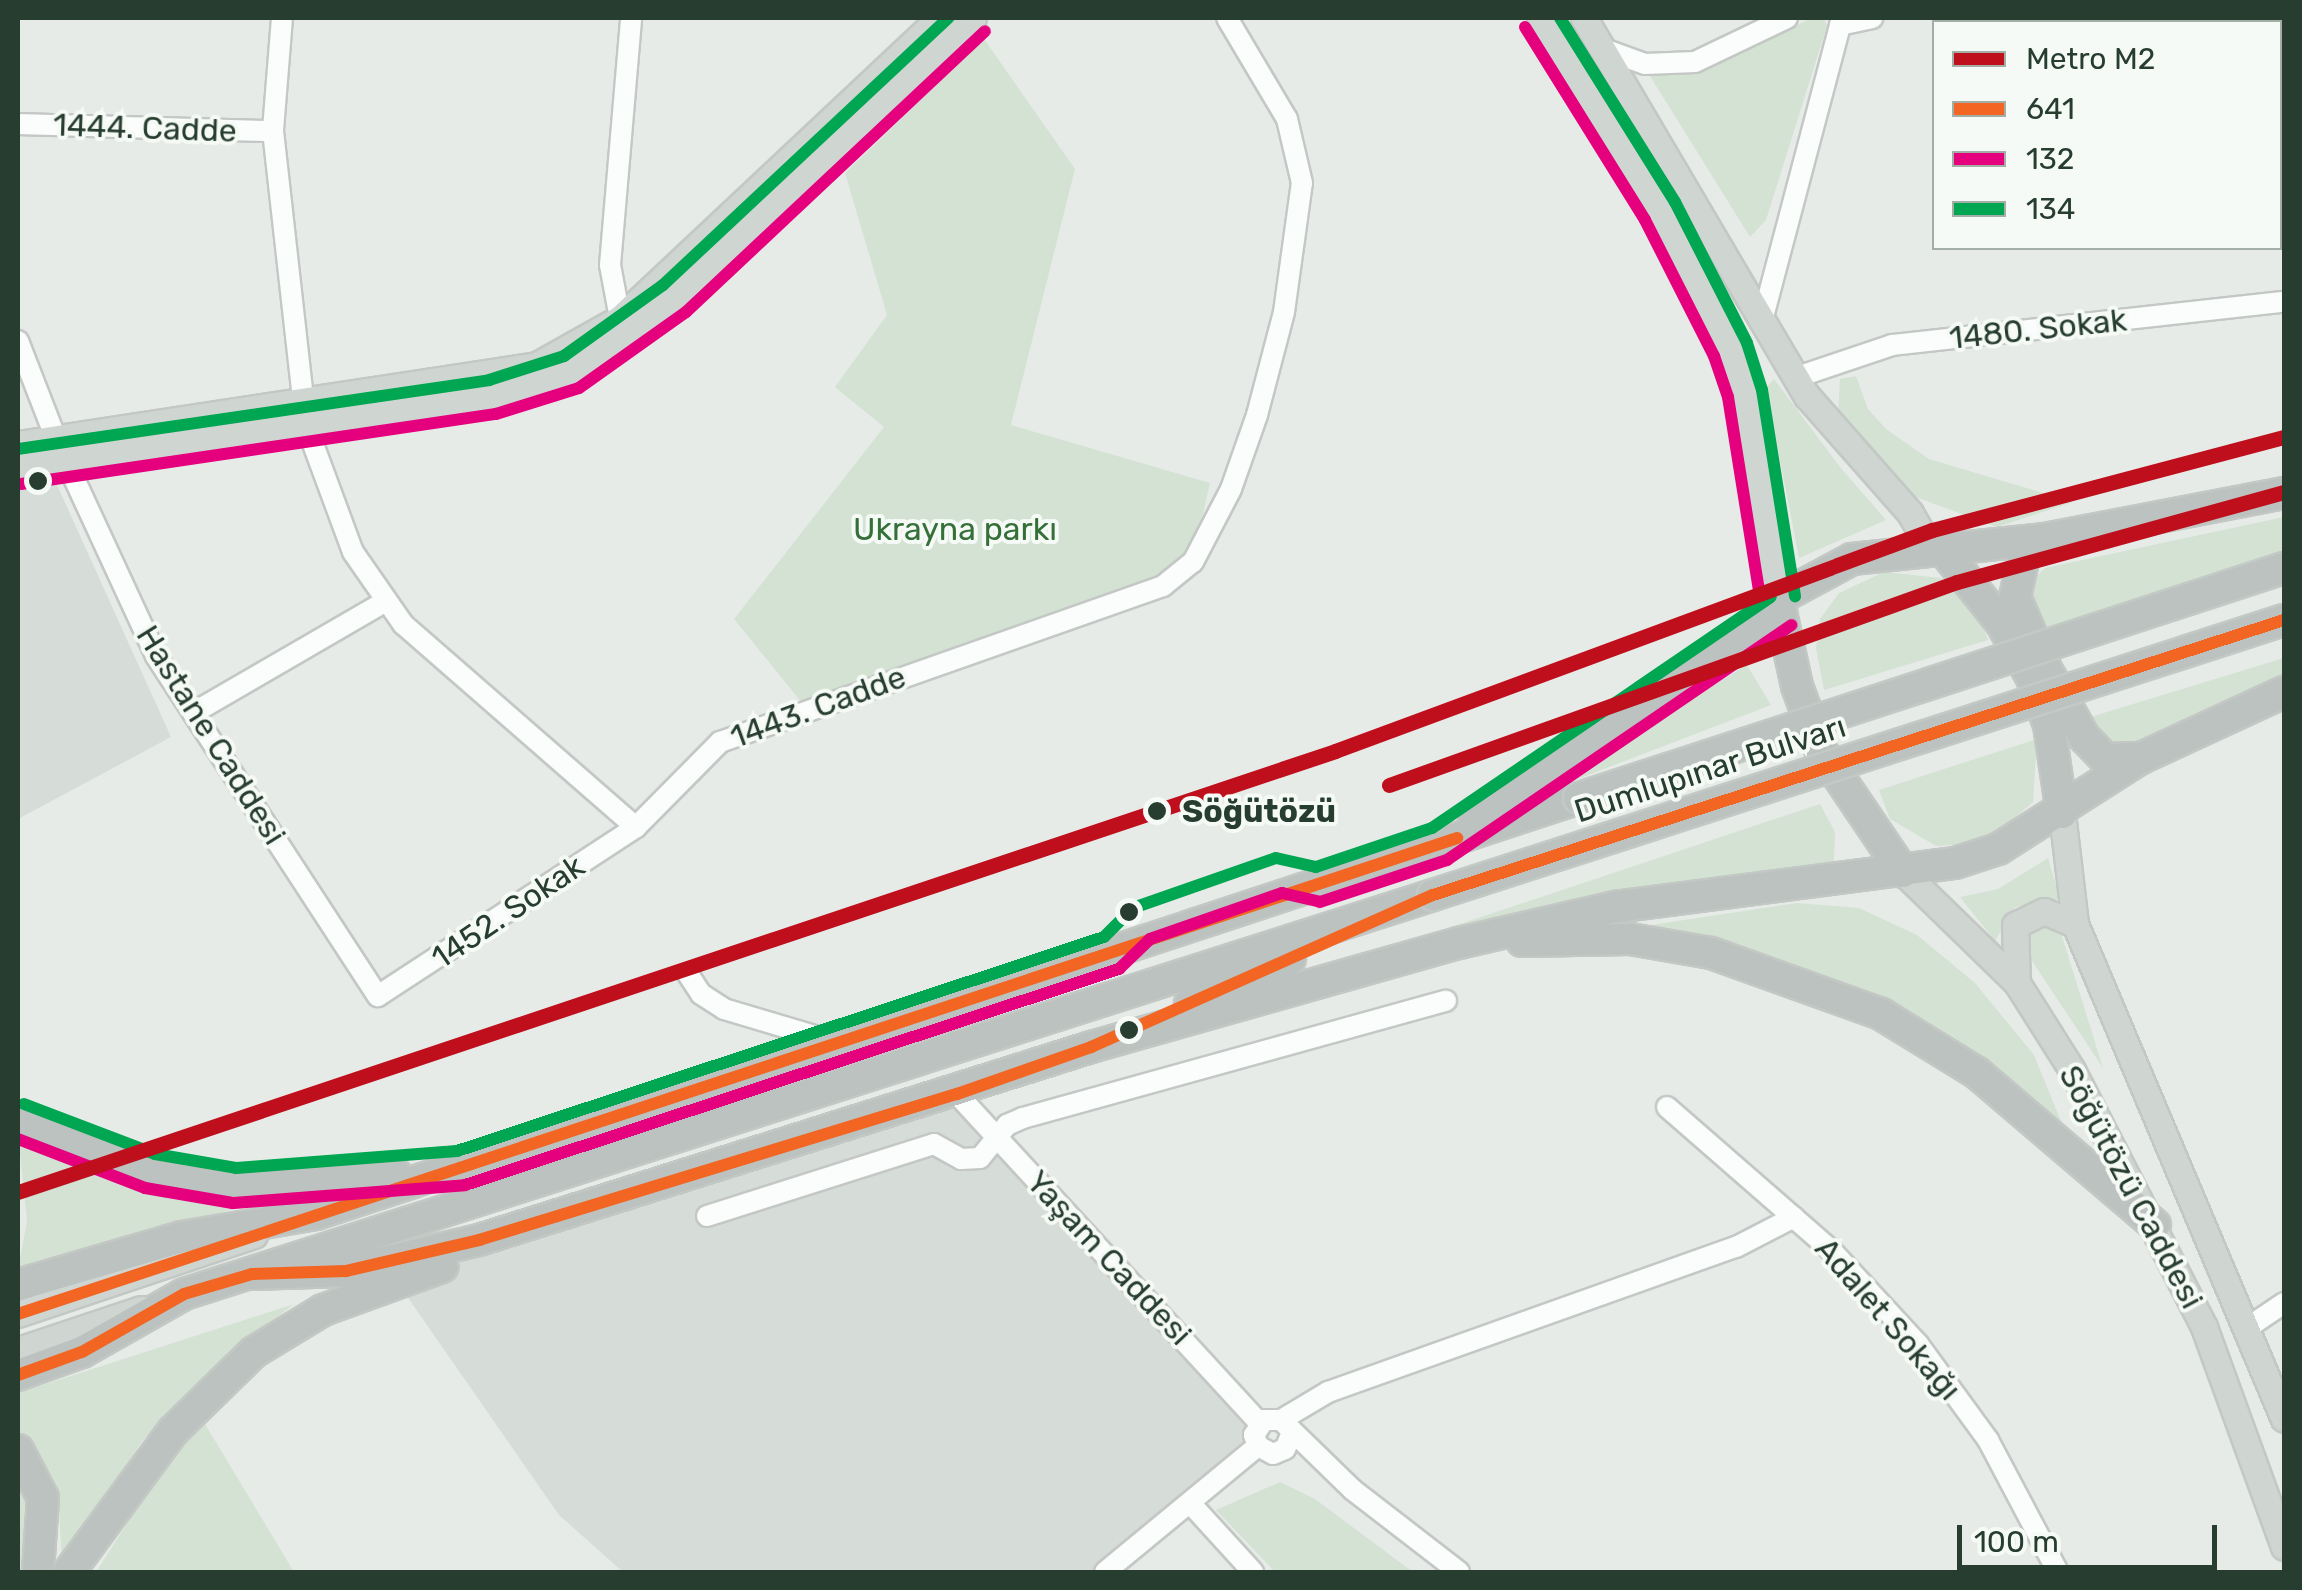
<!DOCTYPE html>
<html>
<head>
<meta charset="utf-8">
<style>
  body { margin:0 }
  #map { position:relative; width:2302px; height:1590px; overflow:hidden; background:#e7ebe8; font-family:Rubik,sans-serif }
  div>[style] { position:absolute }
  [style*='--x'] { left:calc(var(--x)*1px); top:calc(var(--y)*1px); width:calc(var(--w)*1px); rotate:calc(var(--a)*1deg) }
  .built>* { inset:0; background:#d6dcd7 }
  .green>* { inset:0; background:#d3e2d3 }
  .roads { filter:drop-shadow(2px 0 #c4c8c5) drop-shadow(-2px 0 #c4c8c5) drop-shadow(0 2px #c4c8c5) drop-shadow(0 -2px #c4c8c5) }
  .minor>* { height:20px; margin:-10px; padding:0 10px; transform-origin:10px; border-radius:10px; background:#fbfcfc }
  .major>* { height:25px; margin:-12.5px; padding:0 12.5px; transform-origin:12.5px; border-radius:12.5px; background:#cfd6d2 }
  .highway>* { height:30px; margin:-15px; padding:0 15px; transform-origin:15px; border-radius:15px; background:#bcc2bf }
  .bridges { filter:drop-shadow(2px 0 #c3cac6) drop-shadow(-2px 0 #c3cac6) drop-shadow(0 2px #c3cac6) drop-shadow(0 -2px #c3cac6) }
  .highway-bridge>* { height:30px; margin:-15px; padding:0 15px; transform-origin:15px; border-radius:15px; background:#bcc2bf }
  .bus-1>* { height:12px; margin:-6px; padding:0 6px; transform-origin:6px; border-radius:6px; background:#f26522 }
  .bus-2>* { height:12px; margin:-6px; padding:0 6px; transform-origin:6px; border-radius:6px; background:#e5007d }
  .bus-3>* { height:12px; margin:-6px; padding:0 6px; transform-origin:6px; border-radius:6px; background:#00a651 }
  .metro-1>* { height:15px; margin:-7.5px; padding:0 7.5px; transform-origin:7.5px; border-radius:7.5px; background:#bf0e1c }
  .dots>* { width:28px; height:28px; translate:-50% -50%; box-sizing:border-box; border:5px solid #f6faf6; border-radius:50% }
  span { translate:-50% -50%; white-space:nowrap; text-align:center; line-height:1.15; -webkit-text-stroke:8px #f6faf6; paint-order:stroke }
  .street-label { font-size:32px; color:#263d30 }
  .park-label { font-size:32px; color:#357039 }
  .stop-label { font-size:32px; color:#263d30; font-weight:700 }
  .left { translate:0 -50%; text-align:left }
  .frame { position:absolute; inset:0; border:20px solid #263d30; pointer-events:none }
  .legend { position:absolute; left:1932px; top:20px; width:350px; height:230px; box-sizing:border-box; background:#f6faf6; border:2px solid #a3aea7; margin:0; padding:12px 18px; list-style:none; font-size:30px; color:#263d30 }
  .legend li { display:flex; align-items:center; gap:20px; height:50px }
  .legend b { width:50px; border:2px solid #a3aea7 }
  .scale { position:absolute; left:1957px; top:1525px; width:260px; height:45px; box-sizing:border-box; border:5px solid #263d30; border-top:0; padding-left:12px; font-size:30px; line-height:35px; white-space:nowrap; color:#263d30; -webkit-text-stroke:8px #f6faf6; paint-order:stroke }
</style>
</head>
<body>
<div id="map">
  <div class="built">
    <div style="clip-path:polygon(53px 476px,171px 737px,18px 819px,18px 481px)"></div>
    <div style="clip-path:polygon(957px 1094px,1260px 1423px,1254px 1435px,1105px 1572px,623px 1572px,559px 1515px,397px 1282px)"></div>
  </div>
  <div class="green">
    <div style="clip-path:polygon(1812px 18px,1824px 18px,1827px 26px,1766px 220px,1750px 237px,1650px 76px,1720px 61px)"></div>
    <div style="clip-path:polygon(984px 39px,1075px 169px,1011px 425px,1210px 483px,1201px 523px,1182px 561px,1153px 581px,803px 704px,734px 619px,884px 427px,835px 387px,887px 315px,845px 173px)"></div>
    <div style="clip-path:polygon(1856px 376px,1868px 409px,1886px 429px,1929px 459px,2073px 502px,1997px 527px,1913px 496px,1838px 415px,1840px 379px)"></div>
    <div style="clip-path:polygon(1774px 379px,1840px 467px,1886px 520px,1799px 558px,1766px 388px)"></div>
    <div style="clip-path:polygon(2284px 517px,2284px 553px,2037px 630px,2027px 585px,2045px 568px)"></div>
    <div style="clip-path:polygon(1884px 572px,1941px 578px,1972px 598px,1988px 640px,1824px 690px,1816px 648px,1820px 619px,1839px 593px)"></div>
    <div style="clip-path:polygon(2284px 658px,2284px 685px,2117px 752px,2084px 719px)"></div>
    <div style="clip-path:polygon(1747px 665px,1771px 705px,1510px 805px)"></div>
    <div style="clip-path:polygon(2037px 739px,2033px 802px,1986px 843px,1936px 846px,1890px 819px,1879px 790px)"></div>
    <div style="clip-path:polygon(1820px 804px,1835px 832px,1834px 862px,1433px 933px)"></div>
    <div style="clip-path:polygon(2048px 858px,2060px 899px,2015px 907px,1995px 941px,1960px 897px,1998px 889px)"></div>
    <div style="clip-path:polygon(1797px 903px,1859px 908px,1917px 935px,1975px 983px,2034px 1055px,2065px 1131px,1952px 1044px,1605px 932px)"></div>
    <div style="clip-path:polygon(2050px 925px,2061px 933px,2103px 1068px,2026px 952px,2027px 929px)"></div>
    <div style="clip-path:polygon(18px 1134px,126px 1179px,248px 1205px,18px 1270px,27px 1221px)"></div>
    <div style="clip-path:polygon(294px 1304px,221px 1361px,142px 1441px,62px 1563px,58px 1490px,18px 1431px,18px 1393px)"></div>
    <div style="clip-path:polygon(202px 1419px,294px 1572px,96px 1572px,151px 1486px)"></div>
    <div style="clip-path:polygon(18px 1480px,29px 1510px,23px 1572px,18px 1572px)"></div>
    <div style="clip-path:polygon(1280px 1482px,1315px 1499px,1413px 1572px,1275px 1572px,1216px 1510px)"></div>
  </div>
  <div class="roads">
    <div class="minor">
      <div style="--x:282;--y:18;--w:113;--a:94.6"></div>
      <div style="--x:273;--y:131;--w:296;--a:83.6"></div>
      <div style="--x:306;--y:425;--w:135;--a:69.7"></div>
      <div style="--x:353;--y:552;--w:88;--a:55.2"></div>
      <div style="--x:403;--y:624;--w:309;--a:41.1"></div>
      <div style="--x:1840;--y:25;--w:33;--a:-12"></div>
      <div style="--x:1606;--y:50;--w:41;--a:19.7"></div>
      <div style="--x:1645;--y:64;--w:50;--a:-2.3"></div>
      <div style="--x:1695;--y:62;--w:102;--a:-25.6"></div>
      <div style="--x:18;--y:124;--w:255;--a:1.6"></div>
      <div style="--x:1763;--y:317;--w:309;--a:-75.2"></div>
      <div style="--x:622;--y:329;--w:65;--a:-100.6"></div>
      <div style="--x:610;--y:265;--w:248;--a:-85.1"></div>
      <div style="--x:18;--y:341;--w:105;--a:68.8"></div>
      <div style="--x:1797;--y:377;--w:100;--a:-18.6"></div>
      <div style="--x:1892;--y:345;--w:394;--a:-6.3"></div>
      <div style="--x:66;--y:461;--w:215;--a:65.2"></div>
      <div style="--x:156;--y:656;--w:406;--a:56.9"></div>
      <div style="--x:378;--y:996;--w:308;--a:-33.2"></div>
      <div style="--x:636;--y:827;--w:120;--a:-45.3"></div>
      <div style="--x:720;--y:742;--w:470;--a:-19.4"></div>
      <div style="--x:1163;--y:586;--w:38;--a:-39"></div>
      <div style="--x:1193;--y:562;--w:82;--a:-62.5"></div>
      <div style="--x:1231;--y:489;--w:78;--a:-70.6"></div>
      <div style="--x:1257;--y:415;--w:106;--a:-75.3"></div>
      <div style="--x:1284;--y:312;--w:130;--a:-82.1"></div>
      <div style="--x:1302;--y:183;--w:66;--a:-103.2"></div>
      <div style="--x:1287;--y:119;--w:117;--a:-120.7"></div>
      <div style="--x:193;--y:713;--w:220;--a:-30.1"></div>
      <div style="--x:688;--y:974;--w:24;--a:57"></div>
      <div style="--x:701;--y:994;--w:27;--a:33"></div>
      <div style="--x:724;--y:1009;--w:116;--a:16.6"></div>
      <div style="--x:957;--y:1094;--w:447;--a:47.4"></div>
      <div style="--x:1667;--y:1107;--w:216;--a:41.1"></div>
      <div style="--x:1830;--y:1249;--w:129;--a:47.2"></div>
      <div style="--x:1918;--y:1344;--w:119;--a:53.9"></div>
      <div style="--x:1988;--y:1440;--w:149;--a:62.1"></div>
      <div style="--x:707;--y:1216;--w:238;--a:-17.6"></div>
      <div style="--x:934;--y:1144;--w:31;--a:29"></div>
      <div style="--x:961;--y:1159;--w:19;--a:-3"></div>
      <div style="--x:980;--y:1158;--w:43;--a:-50.7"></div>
      <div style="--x:1007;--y:1125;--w:17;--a:-24"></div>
      <div style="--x:1023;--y:1118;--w:439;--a:-15.5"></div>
      <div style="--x:2247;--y:1328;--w:45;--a:-34"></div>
      <div style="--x:1281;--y:1420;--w:55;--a:-30.8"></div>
      <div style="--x:1328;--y:1392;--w:433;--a:-19.6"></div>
      <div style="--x:1736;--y:1247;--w:65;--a:-27.3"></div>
      <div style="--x:1291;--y:1435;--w:15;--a:113"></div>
      <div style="--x:1285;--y:1449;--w:13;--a:157"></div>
      <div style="--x:1273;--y:1454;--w:17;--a:-152"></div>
      <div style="--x:1258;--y:1446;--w:12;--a:-110"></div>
      <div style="--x:1254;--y:1435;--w:18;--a:-56"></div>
      <div style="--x:1264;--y:1420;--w:17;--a:0"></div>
      <div style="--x:1281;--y:1420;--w:100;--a:44.2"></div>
      <div style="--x:1353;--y:1490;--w:134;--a:37.7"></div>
      <div style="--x:1191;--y:1504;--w:92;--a:47.6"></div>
      <div style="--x:1105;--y:1572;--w:198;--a:-39.5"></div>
    </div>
    <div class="major">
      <div style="--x:1540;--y:18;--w:227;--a:58.1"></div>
      <div style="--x:1660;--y:211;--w:155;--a:63.1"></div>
      <div style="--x:1730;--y:349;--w:46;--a:71.2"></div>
      <div style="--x:1745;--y:393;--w:209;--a:80.9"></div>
      <div style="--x:1584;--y:18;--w:439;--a:59.5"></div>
      <div style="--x:1807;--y:396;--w:156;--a:48.6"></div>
      <div style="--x:1910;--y:513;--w:39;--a:60"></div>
      <div style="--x:18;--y:444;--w:525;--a:-8.65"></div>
      <div style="--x:537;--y:365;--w:94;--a:-29.3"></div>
      <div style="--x:619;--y:319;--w:440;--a:-43.2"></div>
      <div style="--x:18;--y:467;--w:480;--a:-8.4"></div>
      <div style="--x:493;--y:397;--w:83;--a:-17.6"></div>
      <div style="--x:572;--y:372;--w:125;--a:-35.6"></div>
      <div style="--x:674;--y:299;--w:410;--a:-43.2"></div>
      <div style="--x:2062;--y:813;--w:112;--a:83.3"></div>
      <div style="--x:2075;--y:924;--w:537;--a:67.11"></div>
      <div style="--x:1903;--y:872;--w:159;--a:44.2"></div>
      <div style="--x:2017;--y:983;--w:103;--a:57.7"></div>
      <div style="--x:2072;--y:1070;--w:289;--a:62.8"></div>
      <div style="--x:2204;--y:1327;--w:234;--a:70"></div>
      <div style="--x:2017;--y:983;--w:58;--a:-92"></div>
      <div style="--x:2015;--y:925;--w:32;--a:-26"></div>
      <div style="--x:2044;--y:911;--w:34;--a:23"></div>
      <div style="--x:18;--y:1314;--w:249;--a:-18.5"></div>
      <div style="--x:18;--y:1350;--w:130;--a:-18.4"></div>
    </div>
    <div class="highway">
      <div style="--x:2045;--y:539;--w:27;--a:141"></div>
      <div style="--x:2024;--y:556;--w:42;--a:102.4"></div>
      <div style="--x:2015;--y:597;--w:78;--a:66.7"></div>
      <div style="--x:2046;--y:669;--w:78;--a:60.8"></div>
      <div style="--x:2084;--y:737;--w:30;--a:46"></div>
      <div style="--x:2105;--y:759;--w:36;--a:-2"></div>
      <div style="--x:1940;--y:546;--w:100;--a:51.5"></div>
      <div style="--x:2002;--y:624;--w:62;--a:60.9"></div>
      <div style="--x:2032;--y:678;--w:50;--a:70.1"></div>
      <div style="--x:2049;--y:725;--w:89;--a:81.6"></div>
      <div style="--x:1474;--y:821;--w:372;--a:-34.4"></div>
      <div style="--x:1903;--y:872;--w:148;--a:-124"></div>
      <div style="--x:1820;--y:749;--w:67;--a:-110.1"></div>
      <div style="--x:1797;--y:686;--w:89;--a:-102.3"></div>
      <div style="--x:1778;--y:599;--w:84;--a:-28.4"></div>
      <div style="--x:1852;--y:559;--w:194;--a:-5.9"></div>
      <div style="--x:2045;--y:539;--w:243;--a:-10.9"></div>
      <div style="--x:1522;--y:941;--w:108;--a:-1.1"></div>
      <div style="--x:1630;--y:939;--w:82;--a:9.8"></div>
      <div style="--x:1711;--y:953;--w:181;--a:19.7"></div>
      <div style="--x:1881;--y:1014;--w:113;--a:31.6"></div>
      <div style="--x:1977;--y:1073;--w:234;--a:40.5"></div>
      <div style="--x:1190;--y:1003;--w:109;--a:-23.7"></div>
      <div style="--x:18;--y:1120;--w:142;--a:21.1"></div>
      <div style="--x:150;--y:1171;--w:86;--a:10"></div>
      <div style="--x:235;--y:1186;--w:162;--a:-3.9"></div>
      <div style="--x:252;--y:1274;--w:94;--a:-1.8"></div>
      <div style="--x:346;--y:1271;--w:137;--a:-13.1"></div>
      <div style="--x:479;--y:1240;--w:642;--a:-17.5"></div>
      <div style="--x:1091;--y:1047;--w:382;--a:-15.8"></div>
      <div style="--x:1459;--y:943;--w:160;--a:-13"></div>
      <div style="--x:1615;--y:907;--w:343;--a:-7.4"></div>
      <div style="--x:1955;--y:863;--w:45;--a:-18"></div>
      <div style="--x:1998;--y:849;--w:169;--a:-32.5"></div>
      <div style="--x:2141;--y:758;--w:157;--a:-24.8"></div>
      <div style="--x:18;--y:1285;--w:171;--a:-16.3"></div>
      <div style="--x:182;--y:1237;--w:136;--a:-9.7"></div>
      <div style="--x:316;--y:1214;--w:1330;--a:-18.23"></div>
      <div style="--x:18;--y:1375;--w:68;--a:-19.8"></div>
      <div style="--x:82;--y:1352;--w:117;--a:-29.6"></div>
      <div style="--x:184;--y:1294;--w:1311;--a:-17.72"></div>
      <div style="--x:18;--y:1450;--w:54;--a:62.5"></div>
      <div style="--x:43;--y:1498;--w:74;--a:93.9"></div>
      <div style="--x:69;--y:1572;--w:175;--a:-53.6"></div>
      <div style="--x:173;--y:1431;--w:113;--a:-44.3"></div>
      <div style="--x:254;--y:1352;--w:81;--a:-31.3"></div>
      <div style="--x:323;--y:1310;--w:127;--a:-19.9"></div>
    </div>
  </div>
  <div class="bridges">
    <div class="highway-bridge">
      <div style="--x:1579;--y:798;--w:742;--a:-18.07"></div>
      <div style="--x:1433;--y:895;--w:894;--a:-17.91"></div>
    </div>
  </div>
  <div class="bus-1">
    <div style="--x:18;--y:1314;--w:1516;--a:-18.3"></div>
    <div style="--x:18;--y:1375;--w:68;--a:-19.8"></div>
    <div style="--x:82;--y:1352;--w:117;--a:-29.6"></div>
    <div style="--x:184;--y:1294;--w:71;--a:-16.4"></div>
    <div style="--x:252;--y:1274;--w:94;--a:-1.8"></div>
    <div style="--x:346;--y:1271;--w:137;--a:-13.1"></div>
    <div style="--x:479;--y:1240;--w:500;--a:-17"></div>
    <div style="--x:957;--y:1094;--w:142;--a:-19.3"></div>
    <div style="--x:1091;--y:1047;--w:374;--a:-24"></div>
    <div style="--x:1433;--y:895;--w:894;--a:-17.91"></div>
  </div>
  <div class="bus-2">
    <div style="--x:1525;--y:27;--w:227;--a:58.1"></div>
    <div style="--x:1645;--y:220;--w:153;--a:63.1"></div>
    <div style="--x:1714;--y:356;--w:43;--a:71.1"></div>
    <div style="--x:1728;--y:397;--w:208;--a:80.9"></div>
    <div style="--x:21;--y:484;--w:480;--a:-8.4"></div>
    <div style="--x:496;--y:414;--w:87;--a:-17.4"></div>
    <div style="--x:579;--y:388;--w:131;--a:-35.4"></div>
    <div style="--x:686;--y:312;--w:410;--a:-43.2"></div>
    <div style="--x:18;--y:1139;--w:136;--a:21.1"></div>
    <div style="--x:145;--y:1188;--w:89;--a:9.7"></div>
    <div style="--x:233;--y:1203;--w:233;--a:-4.4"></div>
    <div style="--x:465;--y:1185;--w:689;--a:-18.28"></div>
    <div style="--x:1119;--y:969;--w:43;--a:-44.1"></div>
    <div style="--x:1150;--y:939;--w:140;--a:-19.2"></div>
    <div style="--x:1282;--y:893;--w:39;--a:13"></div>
    <div style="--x:1320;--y:902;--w:134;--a:-18.3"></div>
    <div style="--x:1447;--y:860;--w:417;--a:-34.3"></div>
  </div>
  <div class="bus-3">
    <div style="--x:1560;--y:18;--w:217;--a:58"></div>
    <div style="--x:1675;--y:202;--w:158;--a:62.9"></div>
    <div style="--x:1747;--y:343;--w:49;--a:72.3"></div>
    <div style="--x:1762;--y:390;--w:209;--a:80.9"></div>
    <div style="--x:18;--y:449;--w:476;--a:-8.3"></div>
    <div style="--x:489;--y:380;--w:79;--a:-17.7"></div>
    <div style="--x:564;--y:356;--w:122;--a:-35.6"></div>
    <div style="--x:663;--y:285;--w:391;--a:-43.1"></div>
    <div style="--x:24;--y:1104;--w:140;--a:20.9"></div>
    <div style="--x:155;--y:1154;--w:82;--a:9.8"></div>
    <div style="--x:236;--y:1168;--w:222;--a:-4.4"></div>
    <div style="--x:457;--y:1151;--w:681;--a:-18.3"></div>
    <div style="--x:1104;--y:937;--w:41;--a:-45"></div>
    <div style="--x:1133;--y:908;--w:151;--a:-19.3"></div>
    <div style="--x:1276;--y:858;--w:41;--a:12.7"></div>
    <div style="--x:1316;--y:867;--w:122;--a:-18.6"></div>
    <div style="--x:1432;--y:828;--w:410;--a:-34.3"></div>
  </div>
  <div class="metro-1">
    <div style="--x:1389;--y:785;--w:603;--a:-19.67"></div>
    <div style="--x:1957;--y:582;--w:339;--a:-15.4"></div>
    <div style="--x:18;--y:1192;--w:1389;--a:-18.51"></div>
    <div style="--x:1335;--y:751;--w:637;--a:-20.31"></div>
    <div style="--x:1932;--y:530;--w:364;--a:-14.8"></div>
  </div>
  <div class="dots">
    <div style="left:38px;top:481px;background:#263d30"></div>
    <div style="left:1157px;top:811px;background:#263d30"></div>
    <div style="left:1129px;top:912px;background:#263d30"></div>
    <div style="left:1129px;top:1030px;background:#263d30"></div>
  </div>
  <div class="street-label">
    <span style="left:145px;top:128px;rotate:2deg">1444. Cadde</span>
    <span style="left:2038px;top:329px;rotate:-6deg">1480. Sokak</span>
    <span style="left:818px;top:707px;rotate:-20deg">1443. Cadde</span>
    <span style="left:211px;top:735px;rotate:58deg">Hastane Caddesi</span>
    <span style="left:1710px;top:769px;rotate:-18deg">Dumlupınar Bulvarı</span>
    <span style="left:508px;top:912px;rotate:-34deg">1452. Sokak</span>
    <span style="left:2131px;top:1187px;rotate:62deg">Söğütözü Caddesi</span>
    <span style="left:1109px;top:1258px;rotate:47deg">Yaşam Caddesi</span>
    <span style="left:1888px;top:1319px;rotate:49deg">Adalet Sokağı</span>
  </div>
  <div class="park-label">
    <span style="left:955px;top:529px">Ukrayna parkı</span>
  </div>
  <div class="stop-label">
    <span class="left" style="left:1182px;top:811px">Söğütözü</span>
  </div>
  <div class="frame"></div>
  <ul class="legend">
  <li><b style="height:12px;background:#bf0e1c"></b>Metro M2</li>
  <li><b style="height:12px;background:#f26522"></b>641</li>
  <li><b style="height:12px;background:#e5007d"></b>132</li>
  <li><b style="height:12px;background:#00a651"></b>134</li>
  </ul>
  <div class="scale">100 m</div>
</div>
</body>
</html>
